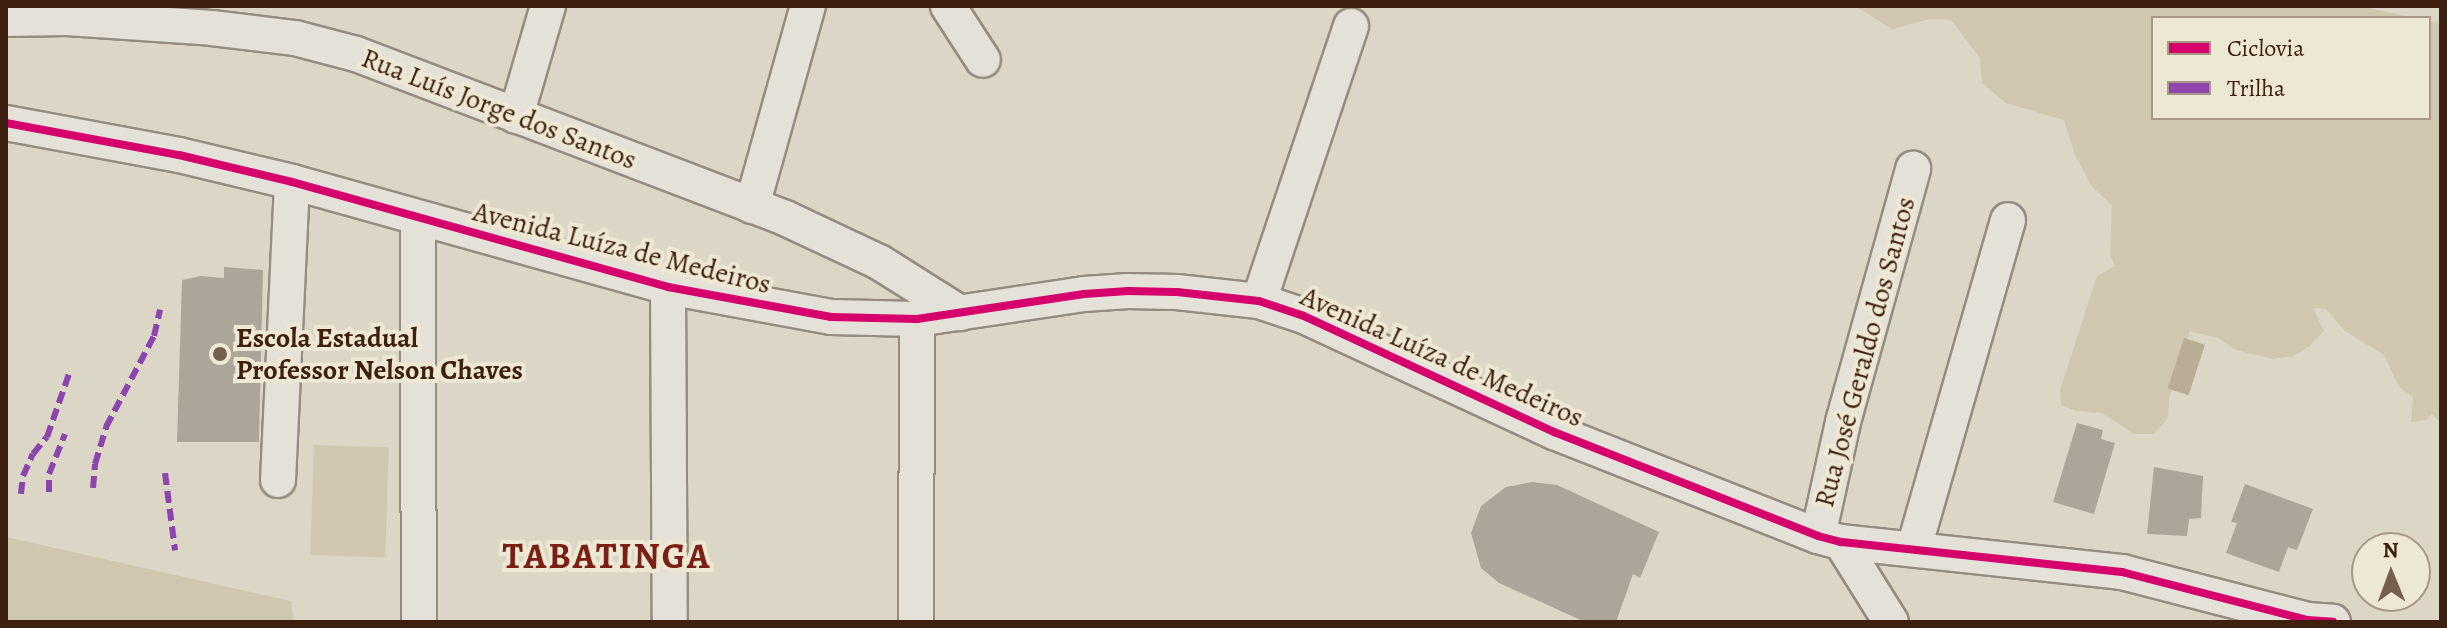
<!DOCTYPE html>
<html>
<head>
<meta charset="utf-8">
<style>
  body { margin:0 }
  #map { position:relative; width:2447px; height:628px; overflow:hidden; background:#dbd6c5; font-family:Alegreya,serif }
  div>[style] { position:absolute }
  [style*='--x'] { left:calc(var(--x)*1px); top:calc(var(--y)*1px); width:calc(var(--w)*1px); rotate:calc(var(--a)*1deg) }
  .green>* { inset:0; background:#d0c7b0; transform-origin:0 0 }
  .water>* { inset:0; background:#b9ad96; transform-origin:0 0 }
  .building>* { inset:0; background:#aca69a }
  .roads { filter:drop-shadow(2px 0 #948c81) drop-shadow(-2px 0 #948c81) drop-shadow(0 2px #948c81) drop-shadow(0 -2px #948c81) }
  .minor>* { height:34px; margin:-17px; padding:0 17px; transform-origin:17px; border-radius:17px; background:#e4e1d9 }
  .quiet>* { height:6px; margin-top:-3px; transform-origin:0; background:repeating-linear-gradient(90deg,#8e44ad 0 12px,transparent 0 18px) }
  .cycleway>* { height:8px; margin:-4px; padding:0 4px; transform-origin:4px; border-radius:4px; background:#d6006c }
  .dots>* { width:22px; height:22px; translate:-50% -50%; box-sizing:border-box; border:4px solid #ede8d4; border-radius:50% }
  span { translate:-50% -50%; white-space:nowrap; text-align:center; line-height:1.15; -webkit-text-stroke:8px #ede8d4; paint-order:stroke }
  .street-label { font-size:28px; color:#3f1f0f }
  .poi-label { font-size:28px; color:#3f1f0f; font-weight:700 }
  .left { translate:0 -50%; text-align:left }
  .district-label { font-size:36px; color:#7a1f14; font-weight:700; letter-spacing:2px }
  .frame { position:absolute; inset:0; border:8px solid #3f1f0f; pointer-events:none }
  .legend { position:absolute; left:2151px; top:16px; width:280px; height:104px; box-sizing:border-box; background:#ede8d4; border:2px solid #a79885; margin:0; padding:10px 14px; list-style:none; font-size:24px; color:#3f1f0f }
  .legend li { display:flex; align-items:center; gap:16px; height:40px }
  .legend b { width:40px; border:2px solid #a79885 }
  .north { position:absolute; left:2351px; top:532px; width:80px; height:80px; box-sizing:border-box; background:#ede8d4; border:2px solid #a79885; border-radius:50%; rotate:359deg; font-size:22px; font-weight:700; line-height:32px; text-align:center; color:#3f1f0f }
  .north::after { content:''; display:block; margin:auto; width:28px; height:36px; background:#765f4f; clip-path:polygon(50% 0,100% 100%,50% 72%,0 100%) }
</style>
</head>
<body>
<div id="map">
  <div class="green">
    <div style="clip-path:polygon(1855px 6px,2359px 6px,2415px 18px,2153px 18px,2153px 118px,2429px 118px,2429px 21px,2441px 23px,2441px 424px,2432px 414px,2426px 420px,2411px 422px,2413px 397px,2399px 387px,2384px 355px,2345px 331px,2326px 309px,2313px 308px,2324px 331px,2310px 346px,2293px 356px,2273px 359px,2236px 350px,2218px 338px,2190px 331px,2169px 398px,2168px 418px,2154px 434px,2134px 434px,2102px 413px,2076px 411px,2061px 405px,2060px 390px,2097px 276px,2115px 266px,2110px 254px,2112px 205px,2092px 187px,2075px 155px,2064px 120px,2006px 103px,1982px 83px,1980px 58px,1951px 20px,1930px 19px,1892px 29px)"></div>
    <div style="left:314px;top:445px;width:75px;height:110px;rotate:2deg"></div>
    <div style="clip-path:polygon(6px 537px,291px 601px,294px 622px,6px 622px)"></div>
  </div>
  <div class="water">
    <div style="left:2184px;top:338px;width:22px;height:53px;rotate:18deg"></div>
  </div>
  <div class="building">
    <div style="clip-path:polygon(224px 267px,263px 270px,259px 442px,177px 442px,182px 280px,201px 276px,224px 278px)"></div>
    <div style="clip-path:polygon(2077px 423px,2103px 430px,2101px 439px,2115px 443px,2094px 514px,2053px 502px)"></div>
    <div style="clip-path:polygon(2154px 467px,2203px 476px,2201px 518px,2189px 519px,2187px 536px,2147px 534px)"></div>
    <div style="clip-path:polygon(1532px 482px,1557px 485px,1659px 532px,1640px 578px,1633px 574px,1616px 622px,1585px 622px,1499px 583px,1481px 568px,1471px 533px,1481px 506px,1506px 487px)"></div>
    <div style="clip-path:polygon(2245px 484px,2313px 509px,2297px 550px,2288px 547px,2279px 572px,2226px 553px,2237px 523px,2231px 522px)"></div>
  </div>
  <div class="roads">
    <div class="minor">
      <div style="--x:948;--y:6;--w:64;--a:57.1"></div>
      <div style="--x:6;--y:19;--w:61;--a:-0.9"></div>
      <div style="--x:67;--y:18;--w:145;--a:3.9"></div>
      <div style="--x:212;--y:28;--w:84;--a:6.9"></div>
      <div style="--x:295;--y:38;--w:63;--a:14.7"></div>
      <div style="--x:356;--y:54;--w:459;--a:20.9"></div>
      <div style="--x:785;--y:218;--w:104;--a:25.1"></div>
      <div style="--x:879;--y:262;--w:96;--a:32.2"></div>
      <div style="--x:516;--y:116;--w:115;--a:-73.8"></div>
      <div style="--x:6;--y:123;--w:176;--a:10.5"></div>
      <div style="--x:179;--y:155;--w:116;--a:13.4"></div>
      <div style="--x:292;--y:182;--w:390;--a:15.6"></div>
      <div style="--x:668;--y:287;--w:166;--a:10.4"></div>
      <div style="--x:831;--y:317;--w:86;--a:1.3"></div>
      <div style="--x:917;--y:319;--w:169;--a:-8.5"></div>
      <div style="--x:1084;--y:294;--w:44;--a:-3.9"></div>
      <div style="--x:1128;--y:291;--w:49;--a:1.2"></div>
      <div style="--x:1177;--y:292;--w:82;--a:6.3"></div>
      <div style="--x:1259;--y:301;--w:47;--a:18.4"></div>
      <div style="--x:1304;--y:316;--w:276;--a:24.9"></div>
      <div style="--x:1554;--y:432;--w:284;--a:21.5"></div>
      <div style="--x:1818;--y:536;--w:24;--a:15"></div>
      <div style="--x:1841;--y:542;--w:283;--a:6.1"></div>
      <div style="--x:2122;--y:572;--w:191;--a:14.5"></div>
      <div style="--x:2307;--y:620;--w:26;--a:4"></div>
      <div style="--x:752;--y:206;--w:208;--a:-74.4"></div>
      <div style="--x:418;--y:219;--w:403;--a:89.9"></div>
      <div style="--x:668;--y:287;--w:335;--a:89.7"></div>
      <div style="--x:1259;--y:301;--w:290;--a:-71.5"></div>
      <div style="--x:278;--y:480;--w:298;--a:-87.3"></div>
      <div style="--x:1818;--y:536;--w:117;--a:-77.6"></div>
      <div style="--x:1843;--y:422;--w:263;--a:-74.5"></div>
      <div style="--x:1841;--y:542;--w:94;--a:58"></div>
      <div style="--x:1914;--y:548;--w:341;--a:-74"></div>
      <div style="--x:916;--y:622;--w:303;--a:-89.8"></div>
    </div>
  </div>
  <div class="quiet">
    <div style="--x:165;--y:473;--w:78;--a:82.6"></div>
    <div style="--x:93;--y:488;--w:24;--a:-85"></div>
    <div style="--x:95;--y:464;--w:39;--a:-73"></div>
    <div style="--x:106;--y:427;--w:103;--a:-62.2"></div>
    <div style="--x:154;--y:336;--w:27;--a:-77"></div>
    <div style="--x:49;--y:492;--w:18;--a:-90"></div>
    <div style="--x:49;--y:474;--w:43;--a:-68.2"></div>
    <div style="--x:21;--y:494;--w:18;--a:-84"></div>
    <div style="--x:23;--y:476;--w:24;--a:-66"></div>
    <div style="--x:33;--y:454;--w:22;--a:-51"></div>
    <div style="--x:47;--y:437;--w:70;--a:-70.8"></div>
  </div>
  <div class="cycleway">
    <div style="--x:6;--y:123;--w:176;--a:10.5"></div>
    <div style="--x:179;--y:155;--w:116;--a:13.4"></div>
    <div style="--x:292;--y:182;--w:390;--a:15.6"></div>
    <div style="--x:668;--y:287;--w:166;--a:10.4"></div>
    <div style="--x:831;--y:317;--w:86;--a:1.3"></div>
    <div style="--x:917;--y:319;--w:169;--a:-8.5"></div>
    <div style="--x:1084;--y:294;--w:44;--a:-3.9"></div>
    <div style="--x:1128;--y:291;--w:49;--a:1.2"></div>
    <div style="--x:1177;--y:292;--w:82;--a:6.3"></div>
    <div style="--x:1259;--y:301;--w:47;--a:18.4"></div>
    <div style="--x:1304;--y:316;--w:276;--a:24.9"></div>
    <div style="--x:1554;--y:432;--w:284;--a:21.5"></div>
    <div style="--x:1818;--y:536;--w:24;--a:15"></div>
    <div style="--x:1841;--y:542;--w:283;--a:6.1"></div>
    <div style="--x:2122;--y:572;--w:191;--a:14.5"></div>
    <div style="--x:2307;--y:620;--w:26;--a:4"></div>
  </div>
  <div class="dots">
    <div style="left:220px;top:354px;background:#765f4f"></div>
  </div>
  <div class="street-label">
    <span style="left:499px;top:109px;rotate:21deg">Rua Luís Jorge dos Santos</span>
    <span style="left:622px;top:248px;rotate:14deg">Avenida Luíza de Medeiros</span>
    <span style="left:1865px;top:352px;rotate:-75deg">Rua José Geraldo dos Santos</span>
    <span style="left:1442px;top:357px;rotate:24deg">Avenida Luíza de Medeiros</span>
  </div>
  <div class="poi-label">
    <span class="left" style="left:236px;top:354px">Escola Estadual<br>Professor Nelson Chaves</span>
  </div>
  <div class="district-label">
    <span style="left:607px;top:556px">TABATINGA</span>
  </div>
  <div class="frame"></div>
  <ul class="legend">
  <li><b style="height:10px;background:#d6006c"></b>Ciclovia</li>
  <li><b style="height:10px;background:#8e44ad"></b>Trilha</li>
  </ul>
  <div class="north">N</div>
</div>
</body>
</html>
